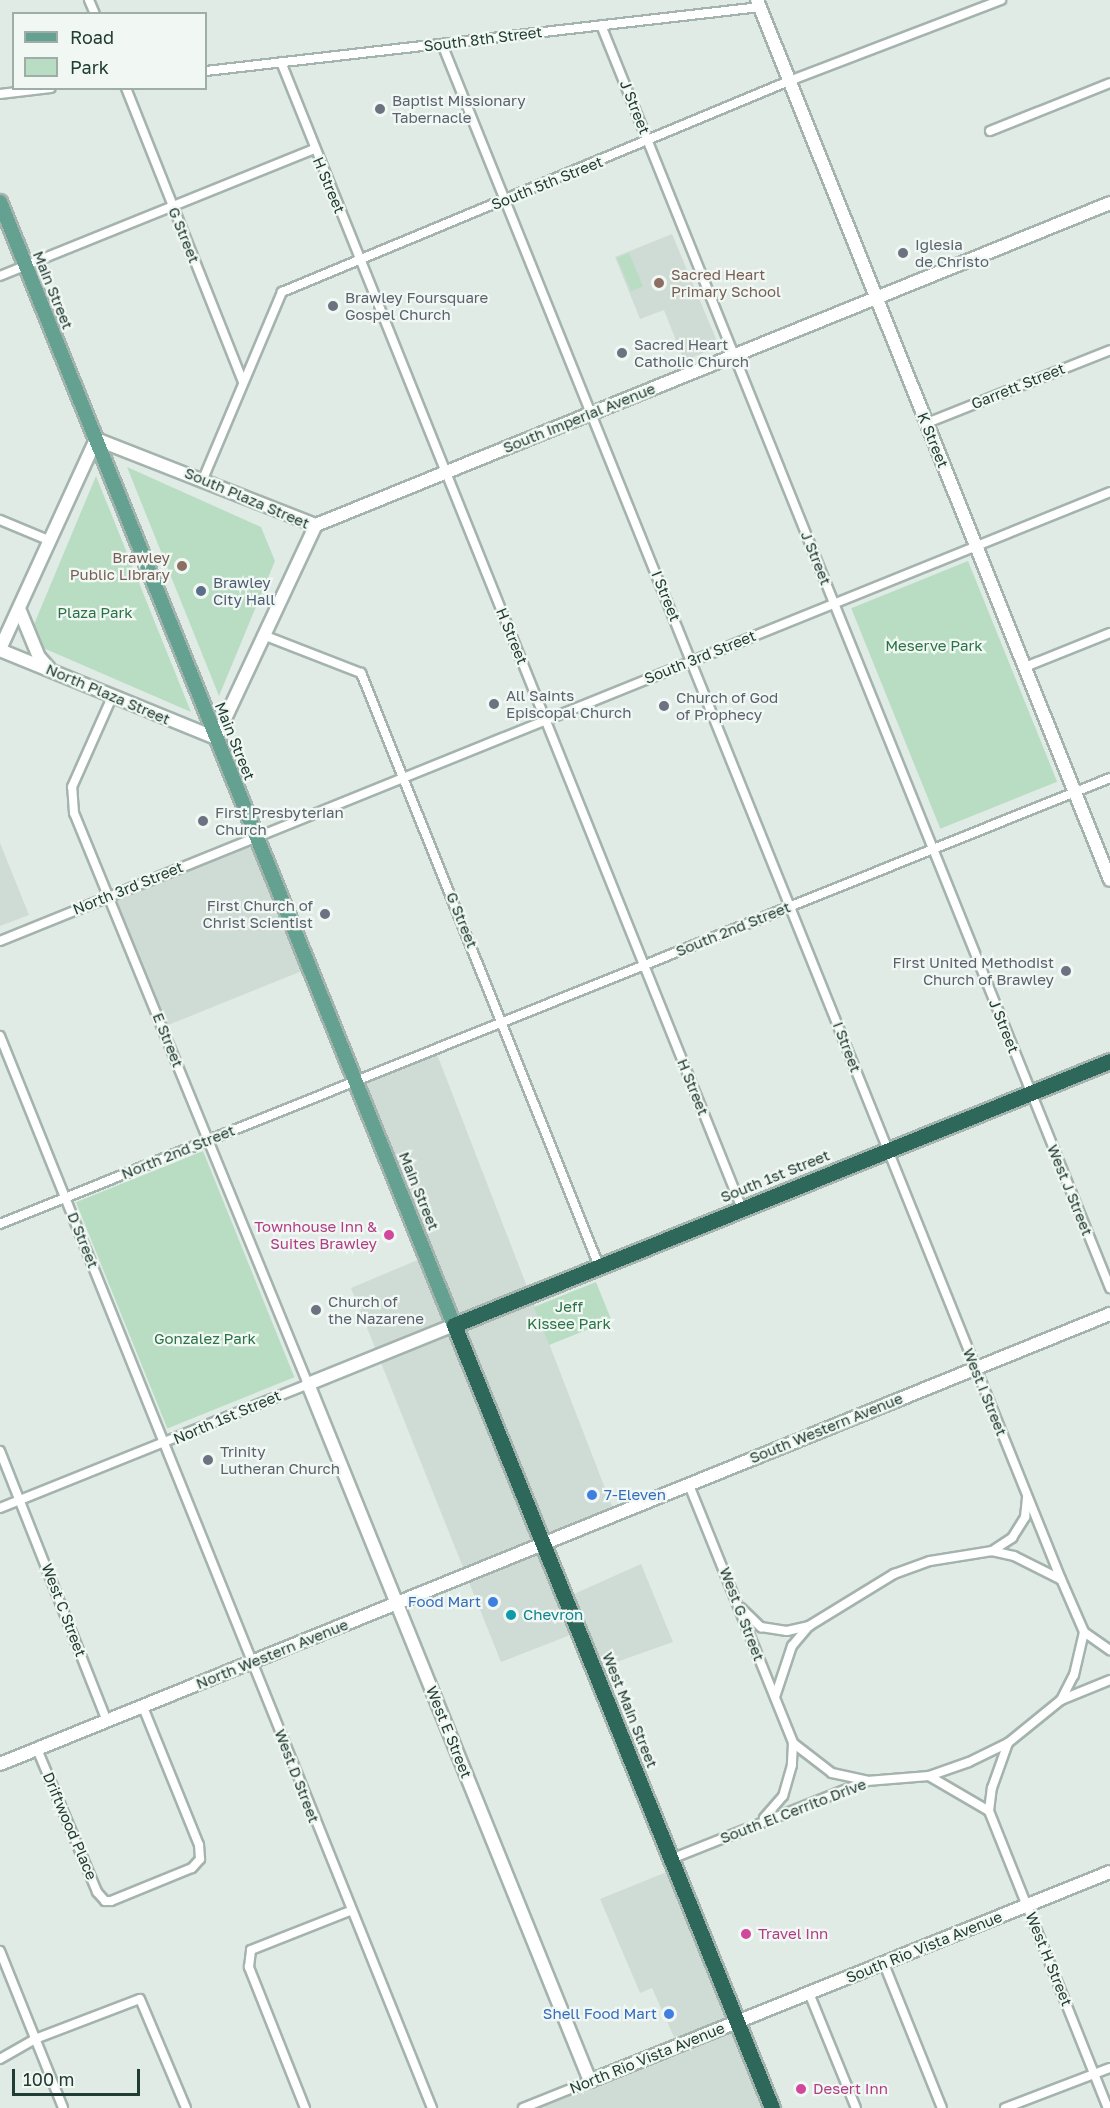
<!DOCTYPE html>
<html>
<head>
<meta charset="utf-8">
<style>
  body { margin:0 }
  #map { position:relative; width:1110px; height:2108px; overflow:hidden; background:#e1ebe6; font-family:"Golos Text",sans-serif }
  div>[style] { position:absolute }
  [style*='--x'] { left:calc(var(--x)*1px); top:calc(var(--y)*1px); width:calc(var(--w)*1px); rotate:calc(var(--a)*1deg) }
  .built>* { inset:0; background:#cfdbd5; transform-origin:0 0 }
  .green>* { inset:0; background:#b9ddc3; transform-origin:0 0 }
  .roads { filter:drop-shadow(2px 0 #a4b3ad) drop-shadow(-2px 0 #a4b3ad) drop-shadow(0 2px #a4b3ad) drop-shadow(0 -2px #a4b3ad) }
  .street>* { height:8px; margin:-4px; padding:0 4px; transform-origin:4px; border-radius:4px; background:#fff }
  .secondary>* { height:12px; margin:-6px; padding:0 6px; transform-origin:6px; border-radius:6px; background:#fff }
  .primary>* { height:14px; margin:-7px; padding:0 7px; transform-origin:7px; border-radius:7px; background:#65a191 }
  .highway>* { height:15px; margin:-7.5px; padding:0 7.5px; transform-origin:7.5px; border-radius:7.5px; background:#2d685b }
  .dots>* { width:16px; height:16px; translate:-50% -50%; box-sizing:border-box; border:3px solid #f1f8f4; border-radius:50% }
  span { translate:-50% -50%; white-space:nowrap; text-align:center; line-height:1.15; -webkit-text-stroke:4.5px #f1f8f4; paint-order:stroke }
  .street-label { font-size:15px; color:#213c34 }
  .worship-label { font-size:15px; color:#5b616d }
  .left { translate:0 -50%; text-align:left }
  .right { translate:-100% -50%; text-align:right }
  .education-label { font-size:15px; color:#785e54 }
  .service-label { font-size:15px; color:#4e5e75 }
  .park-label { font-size:15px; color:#2b7246 }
  .hotel-label { font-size:15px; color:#b23c85 }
  .shop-label { font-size:15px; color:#366cbe }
  .culture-label { font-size:15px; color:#0d838f }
  .legend { position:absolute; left:12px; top:12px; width:195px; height:78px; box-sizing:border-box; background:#f1f8f4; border:2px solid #9eada7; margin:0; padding:8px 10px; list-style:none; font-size:18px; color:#213c34 }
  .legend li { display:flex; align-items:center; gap:12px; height:30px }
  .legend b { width:30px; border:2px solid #9eada7 }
  .scale { position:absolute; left:12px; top:2069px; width:128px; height:27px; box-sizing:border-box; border:3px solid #213c34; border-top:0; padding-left:8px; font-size:18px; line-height:21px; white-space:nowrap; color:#213c34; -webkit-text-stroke:4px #f1f8f4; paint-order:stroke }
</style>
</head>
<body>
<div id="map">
  <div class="built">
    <div style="clip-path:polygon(672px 234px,719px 346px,684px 361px,664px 310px,640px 319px,615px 257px)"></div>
    <div style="left:257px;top:836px;width:142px;height:160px;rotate:68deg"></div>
    <div style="clip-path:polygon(0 843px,29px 915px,0 926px)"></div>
    <div style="clip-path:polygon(435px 1049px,615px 1514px,543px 1543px,565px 1598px,641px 1564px,673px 1642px,594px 1670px,578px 1632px,501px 1662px,351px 1288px,427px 1256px,356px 1081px)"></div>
    <div style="clip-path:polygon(674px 1869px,773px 2108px,524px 2108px,678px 2046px,652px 1988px,640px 1993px,600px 1899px)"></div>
  </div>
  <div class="green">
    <div style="left:629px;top:253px;width:36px;height:13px;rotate:67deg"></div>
    <div style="clip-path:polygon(127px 467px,261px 527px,275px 561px,219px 696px)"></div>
    <div style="clip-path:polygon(96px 476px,191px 712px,27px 641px)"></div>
    <div style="left:968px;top:561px;width:238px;height:126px;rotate:68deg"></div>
    <div style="left:203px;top:1151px;width:244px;height:137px;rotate:68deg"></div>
    <div style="left:596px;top:1282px;width:41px;height:67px;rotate:68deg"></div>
  </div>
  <div class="roads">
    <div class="street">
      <div style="--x:89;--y:0;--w:15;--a:67"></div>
      <div style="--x:601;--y:25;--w:1362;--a:68.05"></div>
      <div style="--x:442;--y:44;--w:1655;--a:68.04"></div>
      <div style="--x:1061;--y:1579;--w:58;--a:66.5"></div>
      <div style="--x:1084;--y:1632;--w:32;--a:35"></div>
      <div style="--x:281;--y:62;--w:1236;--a:68.1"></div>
      <div style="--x:206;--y:71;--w:558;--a:-6.59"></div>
      <div style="--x:126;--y:88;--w:316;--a:68.3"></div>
      <div style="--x:0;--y:94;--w:51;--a:-6.7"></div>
      <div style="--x:990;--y:131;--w:129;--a:-21.8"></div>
      <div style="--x:0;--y:276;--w:339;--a:-22"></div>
      <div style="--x:927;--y:423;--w:197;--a:-21.7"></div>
      <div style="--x:203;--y:479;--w:203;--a:-67.1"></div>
      <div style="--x:282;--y:292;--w:549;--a:-22.6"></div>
      <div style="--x:789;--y:81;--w:227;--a:-20.9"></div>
      <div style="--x:0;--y:520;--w:52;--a:22.6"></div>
      <div style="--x:263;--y:635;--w:105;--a:21.2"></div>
      <div style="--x:361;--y:673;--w:639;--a:68.13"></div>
      <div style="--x:1025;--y:667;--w:92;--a:-21.8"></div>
      <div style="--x:0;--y:941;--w:1197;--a:-22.02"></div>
      <div style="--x:0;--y:1036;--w:1156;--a:68.05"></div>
      <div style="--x:0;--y:1224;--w:1196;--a:-21.89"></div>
      <div style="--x:0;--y:1451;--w:290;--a:68.4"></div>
      <div style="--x:689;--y:1485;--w:278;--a:68"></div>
      <div style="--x:793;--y:1743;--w:22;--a:93"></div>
      <div style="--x:792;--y:1765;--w:32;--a:106"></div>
      <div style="--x:783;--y:1796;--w:29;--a:131"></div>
      <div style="--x:0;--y:1508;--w:332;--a:-21.9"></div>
      <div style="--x:308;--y:1384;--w:617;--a:-112.28"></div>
      <div style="--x:74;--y:813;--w:26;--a:-94"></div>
      <div style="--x:72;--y:787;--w:98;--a:-66"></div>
      <div style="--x:992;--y:1551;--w:24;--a:-33"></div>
      <div style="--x:1012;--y:1538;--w:25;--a:-58"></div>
      <div style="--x:1025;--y:1517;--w:20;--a:-84"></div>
      <div style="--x:741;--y:1608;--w:28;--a:44"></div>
      <div style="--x:761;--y:1627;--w:26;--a:9"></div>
      <div style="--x:787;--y:1631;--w:23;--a:-13"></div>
      <div style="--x:775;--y:1697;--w:54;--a:-71.6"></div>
      <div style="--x:792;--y:1646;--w:26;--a:-50"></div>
      <div style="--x:809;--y:1626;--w:100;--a:-31.5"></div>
      <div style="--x:894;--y:1574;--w:38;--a:-20"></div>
      <div style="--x:930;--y:1561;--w:63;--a:-9.2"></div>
      <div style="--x:992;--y:1551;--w:23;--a:13"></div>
      <div style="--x:1014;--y:1556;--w:51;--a:26.6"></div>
      <div style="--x:1061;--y:1700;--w:28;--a:-63"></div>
      <div style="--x:1074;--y:1675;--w:44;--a:-76.9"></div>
      <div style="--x:793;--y:1743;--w:49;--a:37.6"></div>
      <div style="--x:832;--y:1773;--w:34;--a:12"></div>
      <div style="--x:37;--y:1749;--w:155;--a:67.2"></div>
      <div style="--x:97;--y:1892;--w:12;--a:48"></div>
      <div style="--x:105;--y:1901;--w:6;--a:0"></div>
      <div style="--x:111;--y:1901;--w:87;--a:-22.2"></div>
      <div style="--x:192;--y:1868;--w:12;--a:-48"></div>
      <div style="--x:200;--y:1859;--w:14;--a:-94"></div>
      <div style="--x:199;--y:1845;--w:149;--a:-112.1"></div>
      <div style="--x:929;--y:1776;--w:69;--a:30.3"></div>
      <div style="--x:989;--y:1811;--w:320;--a:68.2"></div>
      <div style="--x:989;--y:1811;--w:23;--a:-83"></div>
      <div style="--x:992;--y:1788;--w:48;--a:-70.4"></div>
      <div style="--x:671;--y:1859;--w:211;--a:-21.7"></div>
      <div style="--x:867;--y:1781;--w:62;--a:-4.6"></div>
      <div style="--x:929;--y:1776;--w:42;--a:-19.3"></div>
      <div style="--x:969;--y:1762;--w:43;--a:-26"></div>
      <div style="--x:1008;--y:1743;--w:68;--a:-39.1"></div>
      <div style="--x:1061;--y:1700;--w:53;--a:-22.2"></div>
      <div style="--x:0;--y:1951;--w:169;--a:68.1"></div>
      <div style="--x:884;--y:1964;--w:155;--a:68.1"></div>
      <div style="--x:809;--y:1993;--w:124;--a:67.8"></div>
      <div style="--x:0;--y:2059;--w:40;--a:-29.7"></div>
      <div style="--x:35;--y:2039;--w:112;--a:-20.9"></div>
      <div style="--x:140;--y:1999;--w:118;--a:67.1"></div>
      <div style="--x:305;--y:2108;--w:152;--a:-111.7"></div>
      <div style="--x:249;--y:1967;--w:17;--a:-83"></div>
      <div style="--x:251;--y:1950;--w:106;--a:-21.5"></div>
      <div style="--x:523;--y:2108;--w:72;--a:-21.9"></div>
      <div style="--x:1005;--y:2108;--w:112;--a:-20.9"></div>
    </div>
    <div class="secondary">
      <div style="--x:757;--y:0;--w:948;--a:68.14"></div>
      <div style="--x:316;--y:525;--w:857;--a:-22.07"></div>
      <div style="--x:20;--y:611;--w:50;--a:67.6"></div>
      <div style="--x:39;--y:657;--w:15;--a:48"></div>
      <div style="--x:0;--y:649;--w:231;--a:-65.4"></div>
      <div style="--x:96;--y:439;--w:236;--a:21.4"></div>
      <div style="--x:0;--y:650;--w:233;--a:22.2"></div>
      <div style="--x:216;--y:738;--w:235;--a:-64.9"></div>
      <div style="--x:454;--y:1325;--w:157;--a:158"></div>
      <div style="--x:308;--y:1384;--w:752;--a:67.97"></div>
      <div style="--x:590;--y:2081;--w:560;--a:-21.9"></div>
      <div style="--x:0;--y:1764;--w:1198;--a:-22.07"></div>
    </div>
    <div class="primary">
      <div style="--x:0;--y:202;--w:1211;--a:67.99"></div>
    </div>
    <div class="highway">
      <div style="--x:772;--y:2108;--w:845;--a:-112.1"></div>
      <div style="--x:454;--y:1325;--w:707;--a:-21.92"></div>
    </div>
  </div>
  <div class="dots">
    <div style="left:380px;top:109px;background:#6b7280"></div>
    <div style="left:903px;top:253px;background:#6b7280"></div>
    <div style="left:659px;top:283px;background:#8d6e63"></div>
    <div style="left:333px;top:306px;background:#6b7280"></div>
    <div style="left:622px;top:353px;background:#6b7280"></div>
    <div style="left:182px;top:566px;background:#8d6e63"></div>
    <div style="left:201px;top:591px;background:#5c6f8a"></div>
    <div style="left:494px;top:704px;background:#6b7280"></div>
    <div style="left:664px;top:706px;background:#6b7280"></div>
    <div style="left:203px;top:821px;background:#6b7280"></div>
    <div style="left:325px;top:914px;background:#6b7280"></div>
    <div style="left:1066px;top:971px;background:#6b7280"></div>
    <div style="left:389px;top:1235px;background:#d1479c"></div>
    <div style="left:316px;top:1310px;background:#6b7280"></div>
    <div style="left:208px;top:1460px;background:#6b7280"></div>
    <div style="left:592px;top:1495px;background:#3f7fe0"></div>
    <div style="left:493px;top:1602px;background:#3f7fe0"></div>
    <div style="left:511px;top:1615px;background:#0f9aa8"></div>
    <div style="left:746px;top:1934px;background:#d1479c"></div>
    <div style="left:669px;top:2014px;background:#3f7fe0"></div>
    <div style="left:801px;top:2089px;background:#d1479c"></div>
  </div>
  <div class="street-label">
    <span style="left:483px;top:39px;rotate:-7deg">South 8th Street</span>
    <span style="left:635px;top:107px;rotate:68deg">J Street</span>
    <span style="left:547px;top:183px;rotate:-22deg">South 5th Street</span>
    <span style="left:329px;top:185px;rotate:67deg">H Street</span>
    <span style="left:184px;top:235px;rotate:68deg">G Street</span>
    <span style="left:53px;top:290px;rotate:68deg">Main Street</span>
    <span style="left:1018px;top:386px;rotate:-22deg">Garrett Street</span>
    <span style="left:579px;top:418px;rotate:-22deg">South Imperial Avenue</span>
    <span style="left:933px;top:440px;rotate:68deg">K Street</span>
    <span style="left:247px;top:498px;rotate:23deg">South Plaza Street</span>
    <span style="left:816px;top:558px;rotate:68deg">J Street</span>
    <span style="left:666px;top:596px;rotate:68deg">I Street</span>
    <span style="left:512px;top:636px;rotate:68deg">H Street</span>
    <span style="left:700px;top:657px;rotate:-22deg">South 3rd Street</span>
    <span style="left:108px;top:694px;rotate:23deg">North Plaza Street</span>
    <span style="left:235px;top:741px;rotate:68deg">Main Street</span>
    <span style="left:128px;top:888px;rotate:-22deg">North 3rd Street</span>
    <span style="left:462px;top:920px;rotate:68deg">G Street</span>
    <span style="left:733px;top:929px;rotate:-22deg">South 2nd Street</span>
    <span style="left:1004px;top:1026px;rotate:68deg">J Street</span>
    <span style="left:168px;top:1040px;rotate:68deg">E Street</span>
    <span style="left:847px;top:1047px;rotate:69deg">I Street</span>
    <span style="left:693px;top:1087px;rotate:68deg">H Street</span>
    <span style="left:178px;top:1152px;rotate:-22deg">North 2nd Street</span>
    <span style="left:775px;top:1176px;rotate:-22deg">South 1st Street</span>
    <span style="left:1070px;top:1190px;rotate:68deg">West J Street</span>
    <span style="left:419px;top:1191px;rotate:68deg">Main Street</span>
    <span style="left:83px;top:1240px;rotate:68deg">D Street</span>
    <span style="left:985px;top:1392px;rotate:68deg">West I Street</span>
    <span style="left:227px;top:1417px;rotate:-23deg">North 1st Street</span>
    <span style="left:826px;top:1428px;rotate:-22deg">South Western Avenue</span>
    <span style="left:64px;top:1610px;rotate:69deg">West C Street</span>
    <span style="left:742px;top:1614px;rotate:69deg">West G Street</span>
    <span style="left:272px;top:1654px;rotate:-22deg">North Western Avenue</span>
    <span style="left:630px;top:1710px;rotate:68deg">West Main Street</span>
    <span style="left:449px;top:1732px;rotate:68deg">West E Street</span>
    <span style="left:297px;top:1776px;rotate:69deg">West D Street</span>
    <span style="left:793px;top:1811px;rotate:-21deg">South El Cerrito Drive</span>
    <span style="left:70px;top:1826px;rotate:67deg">Driftwood Place</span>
    <span style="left:924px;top:1947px;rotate:-22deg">South Rio Vista Avenue</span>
    <span style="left:1049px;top:1959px;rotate:68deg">West H Street</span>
    <span style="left:647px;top:2058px;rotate:-22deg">North Rio Vista Avenue</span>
  </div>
  <div class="worship-label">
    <span class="left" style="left:392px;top:109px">Baptist Missionary<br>Tabernacle</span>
    <span class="left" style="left:915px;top:253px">Iglesia<br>de Christo</span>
    <span class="left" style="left:345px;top:306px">Brawley Foursquare<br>Gospel Church</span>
    <span class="left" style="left:634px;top:353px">Sacred Heart<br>Catholic Church</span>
    <span class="left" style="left:506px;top:704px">All Saints<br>Episcopal Church</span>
    <span class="left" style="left:676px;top:706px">Church of God<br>of Prophecy</span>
    <span class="left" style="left:215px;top:821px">First Presbyterian<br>Church</span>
    <span class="right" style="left:313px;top:914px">First Church of<br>Christ Scientist</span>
    <span class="right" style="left:1054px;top:971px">First United Methodist<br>Church of Brawley</span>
    <span class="left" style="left:328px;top:1310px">Church of<br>the Nazarene</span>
    <span class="left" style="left:220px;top:1460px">Trinity<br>Lutheran Church</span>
  </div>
  <div class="education-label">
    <span class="left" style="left:671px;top:283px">Sacred Heart<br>Primary School</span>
    <span class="right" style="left:170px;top:566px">Brawley<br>Public LIbrary</span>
  </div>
  <div class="service-label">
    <span class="left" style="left:213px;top:591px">Brawley<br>City Hall</span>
  </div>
  <div class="park-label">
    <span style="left:95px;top:613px">Plaza Park</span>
    <span style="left:934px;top:646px">Meserve Park</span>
    <span style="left:569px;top:1315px">Jeff<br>Kissee Park</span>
    <span style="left:205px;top:1339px">Gonzalez Park</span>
  </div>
  <div class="hotel-label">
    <span class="right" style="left:377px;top:1235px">Townhouse Inn &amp;<br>Suites Brawley</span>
    <span class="left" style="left:758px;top:1934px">Travel Inn</span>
    <span class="left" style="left:813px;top:2089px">Desert Inn</span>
  </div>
  <div class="shop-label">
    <span class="left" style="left:604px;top:1495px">7-Eleven</span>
    <span class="right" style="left:481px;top:1602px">Food Mart</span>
    <span class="right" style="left:657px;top:2014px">Shell Food Mart</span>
  </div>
  <div class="culture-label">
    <span class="left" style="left:523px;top:1615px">Chevron</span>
  </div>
  <ul class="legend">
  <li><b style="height:8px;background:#65a191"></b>Road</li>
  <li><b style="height:16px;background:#b9ddc3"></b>Park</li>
  </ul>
  <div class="scale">100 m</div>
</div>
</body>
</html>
